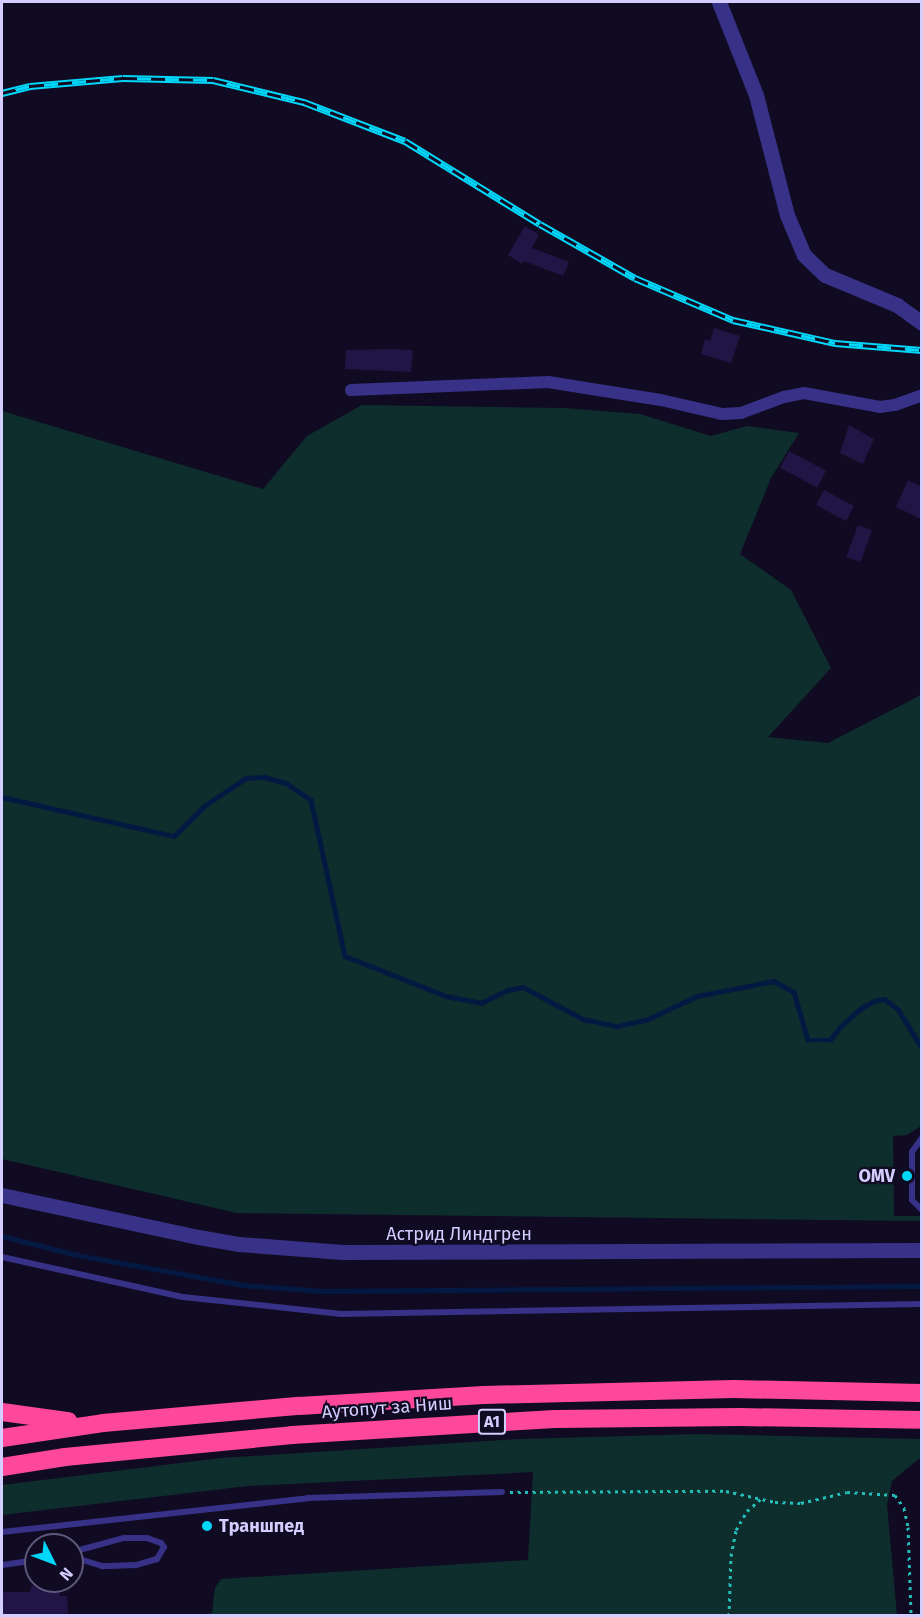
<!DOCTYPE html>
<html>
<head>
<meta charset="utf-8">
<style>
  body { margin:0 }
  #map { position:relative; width:923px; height:1617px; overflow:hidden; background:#100b23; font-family:"Fira Sans",sans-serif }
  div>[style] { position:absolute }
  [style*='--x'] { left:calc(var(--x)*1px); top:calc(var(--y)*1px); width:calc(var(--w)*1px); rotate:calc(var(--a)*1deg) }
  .green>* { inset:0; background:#0e2d2d }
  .stream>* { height:4.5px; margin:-2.25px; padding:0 2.25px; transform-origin:2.25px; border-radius:2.25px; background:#041942 }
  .building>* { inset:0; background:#211545; transform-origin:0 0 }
  .path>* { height:3px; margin-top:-1.5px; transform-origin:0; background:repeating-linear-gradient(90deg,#22beba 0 3px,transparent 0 7.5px) }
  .service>* { height:6px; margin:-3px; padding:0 3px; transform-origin:3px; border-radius:3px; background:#373187 }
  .minor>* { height:12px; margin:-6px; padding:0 6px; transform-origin:6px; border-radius:6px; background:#373187 }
  .tertiary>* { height:15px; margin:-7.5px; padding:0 7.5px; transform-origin:7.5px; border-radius:7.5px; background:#373187 }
  .motorway>* { height:18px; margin:-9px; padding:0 9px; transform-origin:9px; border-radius:9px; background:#ff489a }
  .rail>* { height:7px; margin-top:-3.5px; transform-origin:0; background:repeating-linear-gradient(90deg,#100b23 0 14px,#00d7f8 0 28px); box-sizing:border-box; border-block:2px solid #00d7f8 }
  .dots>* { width:16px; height:16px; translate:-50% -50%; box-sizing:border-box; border:3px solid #100b23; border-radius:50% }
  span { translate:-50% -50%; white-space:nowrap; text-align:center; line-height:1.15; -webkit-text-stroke:4.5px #100b23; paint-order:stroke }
  .shield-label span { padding:2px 4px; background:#100b23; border:2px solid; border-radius:4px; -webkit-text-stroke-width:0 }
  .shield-label { font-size:16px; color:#d4cdff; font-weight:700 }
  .poi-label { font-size:18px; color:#d4cdff; font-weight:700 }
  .right { translate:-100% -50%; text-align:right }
  .left { translate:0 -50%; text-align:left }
  .street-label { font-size:18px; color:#d4cdff }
  .frame { position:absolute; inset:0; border:3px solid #d4cdff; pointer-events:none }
  .north { position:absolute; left:24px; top:1533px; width:60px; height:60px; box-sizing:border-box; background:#100b23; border:2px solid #5e597b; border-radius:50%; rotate:132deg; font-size:16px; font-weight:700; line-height:24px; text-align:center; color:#d4cdff }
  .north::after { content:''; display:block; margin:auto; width:21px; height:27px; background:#00d7f8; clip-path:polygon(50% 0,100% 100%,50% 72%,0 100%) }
</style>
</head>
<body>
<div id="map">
  <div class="green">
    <div style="clip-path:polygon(362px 405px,565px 408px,640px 414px,711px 436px,747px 426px,799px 433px,771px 478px,740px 554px,791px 590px,831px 668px,768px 737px,828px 743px,921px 695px,921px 1126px,907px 1135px,893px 1136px,894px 1216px,921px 1216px,921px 1221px,237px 1213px,2px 1159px,2px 411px,263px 489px,307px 436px)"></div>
    <div style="clip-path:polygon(697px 1434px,921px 1439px,921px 1457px,892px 1481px,887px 1505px,897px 1615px,198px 1615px,212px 1613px,215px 1588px,221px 1579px,528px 1560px,533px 1472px,248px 1486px,2px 1515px,2px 1485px,221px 1458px,518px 1439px)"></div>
  </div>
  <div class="stream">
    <div style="--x:2;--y:797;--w:176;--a:12.8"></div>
    <div style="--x:174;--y:836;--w:42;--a:-45"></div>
    <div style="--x:204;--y:806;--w:50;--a:-33.7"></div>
    <div style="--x:246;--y:778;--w:18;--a:-3"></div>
    <div style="--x:264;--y:777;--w:23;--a:15"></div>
    <div style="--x:286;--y:783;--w:30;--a:34"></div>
    <div style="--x:311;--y:800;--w:160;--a:77.7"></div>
    <div style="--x:345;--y:956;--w:109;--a:21.6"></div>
    <div style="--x:446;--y:996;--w:36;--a:11"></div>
    <div style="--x:481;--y:1003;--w:30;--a:-26"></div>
    <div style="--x:508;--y:990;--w:15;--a:-11"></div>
    <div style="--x:523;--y:987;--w:68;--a:28.1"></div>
    <div style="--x:583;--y:1019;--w:35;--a:12"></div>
    <div style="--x:617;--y:1026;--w:30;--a:-12"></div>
    <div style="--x:646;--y:1020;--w:56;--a:-25.2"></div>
    <div style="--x:697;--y:996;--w:78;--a:-11"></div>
    <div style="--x:774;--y:981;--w:23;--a:29"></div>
    <div style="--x:794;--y:992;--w:50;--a:73.7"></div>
    <div style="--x:808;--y:1040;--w:22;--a:0"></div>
    <div style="--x:830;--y:1040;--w:18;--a:-52"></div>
    <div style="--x:841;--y:1026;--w:27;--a:-42"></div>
    <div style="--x:861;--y:1008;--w:15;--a:-28"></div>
    <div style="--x:874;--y:1001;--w:11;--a:-10"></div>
    <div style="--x:885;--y:999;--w:16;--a:38"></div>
    <div style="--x:898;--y:1009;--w:46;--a:58.4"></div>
    <div style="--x:2;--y:1236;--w:77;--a:14.2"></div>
    <div style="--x:77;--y:1255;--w:169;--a:10.2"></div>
    <div style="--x:243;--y:1285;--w:79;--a:4.3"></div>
    <div style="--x:322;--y:1291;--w:600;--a:-0.48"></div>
  </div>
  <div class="building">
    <div style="clip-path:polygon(525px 226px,539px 235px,532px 248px,569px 262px,563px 276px,524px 261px,522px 264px,508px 255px)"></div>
    <div style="clip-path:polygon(714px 328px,740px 336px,731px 363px,701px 354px,705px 339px,710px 341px)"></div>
    <div style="clip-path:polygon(391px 349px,413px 350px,411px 372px,345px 369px,346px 350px)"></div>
    <div style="clip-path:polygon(849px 425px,874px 439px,863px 464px,840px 453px)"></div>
    <div style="left:789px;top:451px;width:42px;height:19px;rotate:28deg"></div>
    <div style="clip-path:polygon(908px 480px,921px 486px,921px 519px,896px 507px)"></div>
    <div style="left:824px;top:490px;width:34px;height:17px;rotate:28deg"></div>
    <div style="left:858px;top:525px;width:15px;height:34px;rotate:20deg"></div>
    <div style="clip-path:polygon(60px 1585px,60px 1596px,67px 1596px,68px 1614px,2px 1616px,2px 1592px,30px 1592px,31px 1586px)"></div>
  </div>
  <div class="path">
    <div style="--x:510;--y:1492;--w:216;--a:-0.3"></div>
    <div style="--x:726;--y:1491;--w:50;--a:12.7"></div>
    <div style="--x:775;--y:1502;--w:26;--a:2"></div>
    <div style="--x:801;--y:1503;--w:47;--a:-13.4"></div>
    <div style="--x:847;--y:1492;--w:48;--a:3.6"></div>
    <div style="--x:895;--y:1495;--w:16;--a:55"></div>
    <div style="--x:904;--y:1508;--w:19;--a:78"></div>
    <div style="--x:908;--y:1527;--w:88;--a:88"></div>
    <div style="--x:729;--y:1616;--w:60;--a:-88.1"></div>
    <div style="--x:731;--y:1556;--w:26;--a:-79"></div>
    <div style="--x:736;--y:1530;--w:22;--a:-60"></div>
    <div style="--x:747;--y:1511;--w:18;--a:-41"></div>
  </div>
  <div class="service">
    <div style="--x:922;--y:1138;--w:17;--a:126"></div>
    <div style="--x:912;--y:1152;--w:48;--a:90"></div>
    <div style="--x:912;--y:1200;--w:14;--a:45"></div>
    <div style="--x:2;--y:1257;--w:185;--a:12.5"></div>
    <div style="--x:183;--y:1297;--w:159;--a:6.1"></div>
    <div style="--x:341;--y:1314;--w:581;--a:-0.99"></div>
    <div style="--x:2;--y:1532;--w:308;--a:-6.3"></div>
    <div style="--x:308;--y:1498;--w:194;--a:-1.8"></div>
    <div style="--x:72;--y:1552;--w:54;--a:-15.1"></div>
    <div style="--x:124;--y:1538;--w:23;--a:0"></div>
    <div style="--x:147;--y:1538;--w:15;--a:20"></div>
    <div style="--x:161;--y:1543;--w:5;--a:53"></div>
    <div style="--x:164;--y:1547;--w:14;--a:120"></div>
    <div style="--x:157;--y:1559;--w:22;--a:164"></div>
    <div style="--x:136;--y:1565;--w:34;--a:178"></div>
    <div style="--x:102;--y:1566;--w:31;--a:-163"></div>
    <div style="--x:2;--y:1565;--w:34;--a:-8"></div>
  </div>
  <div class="minor">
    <div style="--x:351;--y:390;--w:197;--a:-2.3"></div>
    <div style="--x:548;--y:382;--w:114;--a:9.1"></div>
    <div style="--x:661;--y:400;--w:63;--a:12.9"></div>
    <div style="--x:722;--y:414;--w:19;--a:-3"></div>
    <div style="--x:741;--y:413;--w:46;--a:-20.4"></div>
    <div style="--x:784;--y:397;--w:20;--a:-11"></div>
    <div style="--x:804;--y:393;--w:77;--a:10.4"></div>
    <div style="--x:880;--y:407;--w:15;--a:-8"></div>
    <div style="--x:895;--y:405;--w:29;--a:-20"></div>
  </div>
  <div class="tertiary">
    <div style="--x:719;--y:2;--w:100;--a:68.3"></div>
    <div style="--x:756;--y:95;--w:124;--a:75.5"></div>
    <div style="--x:787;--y:215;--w:43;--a:67"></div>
    <div style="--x:804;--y:255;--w:29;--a:44"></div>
    <div style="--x:825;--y:275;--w:78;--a:22.6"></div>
    <div style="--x:897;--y:305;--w:31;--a:36"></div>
    <div style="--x:2;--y:1195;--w:200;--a:12.1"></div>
    <div style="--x:198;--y:1237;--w:42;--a:9.7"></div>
    <div style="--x:239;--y:1244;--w:104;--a:4.4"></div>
    <div style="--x:343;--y:1252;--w:579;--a:-0.2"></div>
  </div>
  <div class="motorway">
    <div style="--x:2;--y:1412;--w:67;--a:7.8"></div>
    <div style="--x:2;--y:1438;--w:102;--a:-8.4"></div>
    <div style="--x:103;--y:1423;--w:197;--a:-5"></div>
    <div style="--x:299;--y:1406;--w:185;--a:-3.4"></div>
    <div style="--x:484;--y:1395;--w:250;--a:-1.4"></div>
    <div style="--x:734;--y:1389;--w:188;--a:1.2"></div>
    <div style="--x:2;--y:1467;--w:64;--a:-9"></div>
    <div style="--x:65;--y:1457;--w:228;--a:-5.5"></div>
    <div style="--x:292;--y:1435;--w:263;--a:-3.5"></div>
    <div style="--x:555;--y:1419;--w:184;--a:-0.6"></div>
    <div style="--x:739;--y:1417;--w:183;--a:0.9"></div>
  </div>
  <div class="rail">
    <div style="--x:2;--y:93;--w:29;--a:-14"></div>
    <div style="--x:30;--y:86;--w:93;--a:-4.9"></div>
    <div style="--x:123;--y:78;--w:90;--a:1.3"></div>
    <div style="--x:213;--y:80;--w:94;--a:13.6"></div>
    <div style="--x:304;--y:102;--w:108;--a:21.1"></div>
    <div style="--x:405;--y:141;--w:158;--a:31.6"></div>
    <div style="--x:540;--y:224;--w:109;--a:29.6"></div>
    <div style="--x:635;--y:278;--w:107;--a:23.2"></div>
    <div style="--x:733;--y:320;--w:105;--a:12.7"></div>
    <div style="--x:835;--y:343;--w:87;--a:4.6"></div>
  </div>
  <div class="dots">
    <div style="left:907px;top:1176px;background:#00d7f8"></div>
    <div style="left:207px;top:1526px;background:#00d7f8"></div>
  </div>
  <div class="shield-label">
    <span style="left:492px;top:1422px">A1</span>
  </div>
  <div class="poi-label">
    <span class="right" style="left:895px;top:1176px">OMV</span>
    <span class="left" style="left:219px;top:1526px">Траншпед</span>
  </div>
  <div class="street-label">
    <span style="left:459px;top:1234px">Астрид Линдгрен</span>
    <span style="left:387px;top:1408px;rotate:-4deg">Аутопут за Ниш</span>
  </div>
  <div class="frame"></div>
  <div class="north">N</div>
</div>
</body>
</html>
